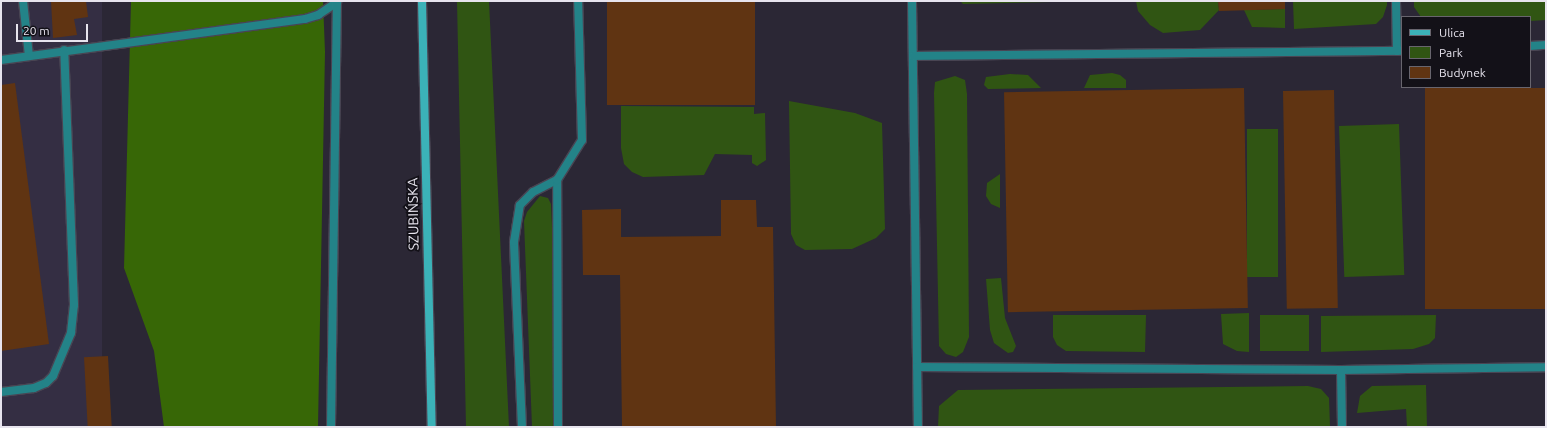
<!DOCTYPE html>
<html>
<head>
<meta charset="utf-8">
<style>
  body { margin:0 }
  #map { position:relative; width:1547px; height:428px; overflow:hidden; background:#2b2735; font-family:Ubuntu,sans-serif }
  div>[style] { position:absolute }
  [style*='--x'] { left:calc(var(--x)*1px); top:calc(var(--y)*1px); width:calc(var(--w)*1px); rotate:calc(var(--a)*1deg) }
  .built>* { inset:0; background:#342e43; transform-origin:0 0 }
  .green>* { inset:0; background:#305513; transform-origin:0 0 }
  .forest>* { inset:0; background:#376706 }
  .building>* { inset:0; background:#603412; transform-origin:0 0 }
  .roads { filter:drop-shadow(1px 0 #494553) drop-shadow(-1px 0 #494553) drop-shadow(0 1px #494553) drop-shadow(0 -1px #494553) }
  .service>* { height:8px; margin:-4px; padding:0 4px; transform-origin:4px; border-radius:4px; background:#238388 }
  .minor>* { height:8px; margin:-4px; padding:0 4px; transform-origin:4px; border-radius:4px; background:#238388 }
  .secondary>* { height:8px; margin:-4px; padding:0 4px; transform-origin:4px; border-radius:4px; background:#3bb2b8 }
  span { translate:-50% -50%; white-space:nowrap; text-align:center; line-height:1.15; -webkit-text-stroke:3.5px #131118; paint-order:stroke }
  .street-label { font-size:14px; color:#e7e4ee }
  .frame { position:absolute; inset:0; border:2px solid #e7e4ee; pointer-events:none }
  .legend { position:absolute; left:1401px; top:16px; width:130px; height:72px; box-sizing:border-box; background:#131118; border:1px solid #68656e; margin:0; padding:5px 7px; list-style:none; font-size:12px; color:#e7e4ee }
  .legend li { display:flex; align-items:center; gap:8px; height:20px }
  .legend b { width:20px; border:1px solid #68656e }
  .scale { position:absolute; left:16px; top:24px; width:72px; height:18px; box-sizing:border-box; border:2px solid #e7e4ee; border-top:0; padding-left:5px; font-size:12px; line-height:14px; white-space:nowrap; color:#e7e4ee; -webkit-text-stroke:3px #131118; paint-order:stroke }
</style>
</head>
<body>
<div id="map">
  <div class="built">
    <div style="left:1px;top:1px;width:101px;height:426px"></div>
  </div>
  <div class="green">
    <div style="clip-path:polygon(457px 1px,489px 1px,509px 427px,466px 427px)"></div>
    <div style="clip-path:polygon(960px 1px,1098px 1px,963px 4px)"></div>
    <div style="clip-path:polygon(1136px 1px,1218px 1px,1219px 10px,1200px 30px,1163px 33px,1150px 25px,1138px 11px)"></div>
    <div style="clip-path:polygon(1293px 1px,1387px 1px,1387px 5px,1383px 17px,1376px 24px,1294px 29px)"></div>
    <div style="clip-path:polygon(1414px 1px,1546px 1px,1546px 20px,1530px 21px,1530px 17px,1421px 17px,1414px 7px)"></div>
    <div style="clip-path:polygon(1285px 9px,1285px 28px,1252px 27px,1244px 10px)"></div>
    <div style="clip-path:polygon(1112px 73px,1120px 75px,1126px 80px,1126px 88px,1084px 88px,1090px 75px)"></div>
    <div style="clip-path:polygon(1010px 74px,1028px 75px,1041px 88px,988px 89px,984px 85px,986px 77px)"></div>
    <div style="clip-path:polygon(955px 76px,965px 80px,967px 94px,969px 337px,963px 352px,956px 357px,946px 354px,939px 346px,934px 93px,935px 82px)"></div>
    <div style="clip-path:polygon(789px 101px,855px 113px,882px 123px,885px 229px,876px 238px,852px 249px,805px 250px,796px 245px,791px 234px)"></div>
    <div style="clip-path:polygon(621px 106px,754px 107px,754px 114px,765px 113px,766px 160px,757px 166px,752px 163px,752px 155px,715px 154px,704px 175px,643px 177px,632px 172px,624px 164px,621px 148px)"></div>
    <div style="left:1399px;top:124px;width:151px;height:60px;rotate:88deg"></div>
    <div style="left:1247px;top:129px;width:31px;height:148px"></div>
    <div style="clip-path:polygon(1000px 174px,1000px 208px,991px 204px,986px 196px,987px 183px)"></div>
    <div style="clip-path:polygon(540px 196px,548px 198px,551px 204px,552px 227px,554px 427px,532px 427px,524px 221px,527px 212px)"></div>
    <div style="clip-path:polygon(1001px 278px,1005px 318px,1016px 346px,1013px 352px,1008px 353px,994px 343px,990px 330px,986px 279px)"></div>
    <div style="clip-path:polygon(1249px 313px,1249px 352px,1237px 351px,1223px 344px,1221px 314px)"></div>
    <div style="clip-path:polygon(1146px 315px,1145px 352px,1066px 351px,1057px 345px,1053px 337px,1053px 315px)"></div>
    <div style="left:1260px;top:315px;width:49px;height:36px"></div>
    <div style="clip-path:polygon(1436px 315px,1435px 338px,1429px 344px,1413px 349px,1321px 352px,1321px 316px)"></div>
    <div style="clip-path:polygon(1426px 385px,1427px 427px,1407px 427px,1406px 409px,1357px 413px,1360px 396px,1372px 386px)"></div>
    <div style="clip-path:polygon(1308px 386px,1321px 389px,1329px 398px,1330px 427px,938px 427px,939px 406px,958px 390px)"></div>
  </div>
  <div class="forest">
    <div style="clip-path:polygon(131px 1px,323px 1px,325px 52px,318px 427px,164px 427px,154px 351px,124px 268px)"></div>
  </div>
  <div class="building">
    <div style="clip-path:polygon(51px 1px,86px 1px,88px 17px,74px 19px,77px 35px,53px 38px)"></div>
    <div style="left:607px;top:1px;width:148px;height:104px"></div>
    <div style="clip-path:polygon(1218px 1px,1285px 1px,1285px 9px,1219px 11px)"></div>
    <div style="clip-path:polygon(15px 83px,49px 344px,1px 351px,1px 85px)"></div>
    <div style="left:1244px;top:88px;width:220px;height:240px;rotate:89deg"></div>
    <div style="left:1546px;top:88px;width:221px;height:121px;rotate:90deg"></div>
    <div style="left:1334px;top:90px;width:218px;height:51px;rotate:89deg"></div>
    <div style="clip-path:polygon(721px 200px,756px 200px,757px 227px,773px 227px,776px 427px,622px 427px,620px 275px,583px 275px,582px 210px,621px 209px,621px 237px,721px 236px)"></div>
    <div style="left:108px;top:356px;width:71px;height:24px;rotate:87deg"></div>
  </div>
  <div class="roads">
    <div class="service">
      <div style="--x:23;--y:1;--w:55;--a:83.8"></div>
      <div style="--x:912;--y:1;--w:426;--a:89.2"></div>
      <div style="--x:1396;--y:1;--w:50;--a:88.9"></div>
      <div style="--x:1530;--y:46;--w:16;--a:-4"></div>
      <div style="--x:913;--y:56;--w:489;--a:-0.6"></div>
      <div style="--x:1;--y:60;--w:307;--a:-7.7"></div>
      <div style="--x:305;--y:19;--w:14;--a:-17"></div>
      <div style="--x:318;--y:15;--w:23;--a:-34"></div>
      <div style="--x:917;--y:367;--w:424;--a:0.4"></div>
      <div style="--x:1341;--y:370;--w:205;--a:-0.8"></div>
      <div style="--x:1341;--y:370;--w:57;--a:89"></div>
      <div style="--x:1;--y:392;--w:33;--a:-7"></div>
      <div style="--x:34;--y:388;--w:13;--a:-23"></div>
      <div style="--x:46;--y:383;--w:10;--a:-45"></div>
      <div style="--x:53;--y:376;--w:47;--a:-67.3"></div>
      <div style="--x:71;--y:333;--w:28;--a:-84"></div>
      <div style="--x:74;--y:305;--w:255;--a:-92.2"></div>
      <div style="--x:522;--y:427;--w:185;--a:-92.5"></div>
      <div style="--x:514;--y:242;--w:37;--a:-81"></div>
      <div style="--x:520;--y:205;--w:18;--a:-45"></div>
      <div style="--x:533;--y:192;--w:27;--a:-27"></div>
      <div style="--x:558;--y:427;--w:247;--a:-90.2"></div>
      <div style="--x:557;--y:180;--w:47;--a:-58"></div>
      <div style="--x:582;--y:140;--w:139;--a:-91.6"></div>
    </div>
    <div class="minor">
      <div style="--x:331;--y:427;--w:426;--a:-89.2"></div>
    </div>
    <div class="secondary">
      <div style="--x:422;--y:1;--w:426;--a:88.7"></div>
    </div>
  </div>
  <div class="street-label">
    <span style="left:413px;top:214px;rotate:-91deg">SZUBIŃSKA</span>
  </div>
  <div class="frame"></div>
  <ul class="legend">
  <li><b style="height:5px;background:#3bb2b8"></b>Ulica</li>
  <li><b style="height:11px;background:#305513"></b>Park</li>
  <li><b style="height:11px;background:#603412"></b>Budynek</li>
  </ul>
  <div class="scale">20 m</div>
</div>
</body>
</html>
